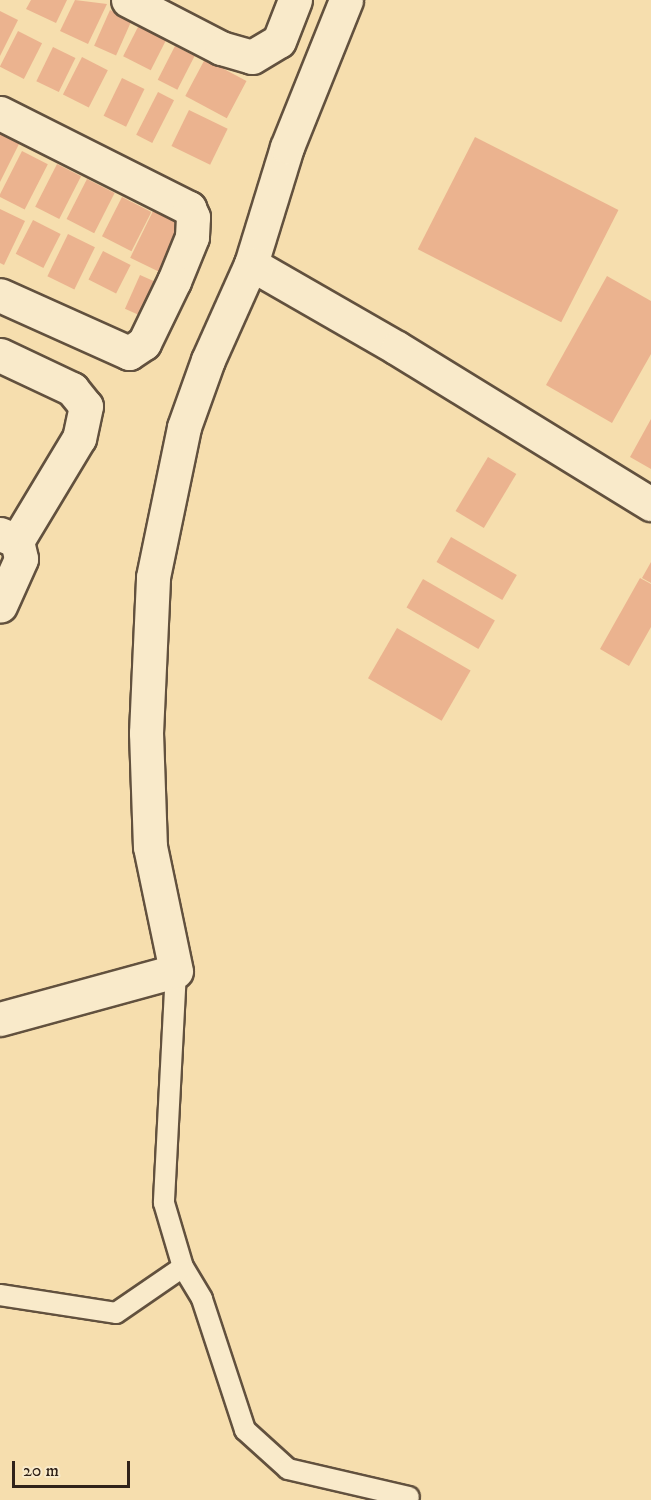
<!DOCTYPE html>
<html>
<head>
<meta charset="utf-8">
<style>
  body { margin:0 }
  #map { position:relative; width:651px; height:1500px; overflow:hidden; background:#f6deae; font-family:"IM FELL DW Pica",serif }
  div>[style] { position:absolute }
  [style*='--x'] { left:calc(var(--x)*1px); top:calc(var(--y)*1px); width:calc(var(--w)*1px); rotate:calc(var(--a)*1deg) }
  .building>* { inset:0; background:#ebb38f; transform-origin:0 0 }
  .roads { filter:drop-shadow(2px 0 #62513e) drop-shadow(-2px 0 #62513e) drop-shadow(0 2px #62513e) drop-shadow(0 -2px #62513e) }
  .lane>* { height:20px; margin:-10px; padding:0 10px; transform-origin:10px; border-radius:10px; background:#f9eaca }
  .street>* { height:33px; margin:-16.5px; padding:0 16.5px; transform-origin:16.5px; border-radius:16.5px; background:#f9eaca }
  span { translate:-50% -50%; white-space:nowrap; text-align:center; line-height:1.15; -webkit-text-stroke:6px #f9eaca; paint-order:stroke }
  .scale { position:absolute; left:12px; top:1461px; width:118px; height:27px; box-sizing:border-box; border:3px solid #302219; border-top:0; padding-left:8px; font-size:18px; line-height:21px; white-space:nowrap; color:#302219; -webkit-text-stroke:4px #f9eaca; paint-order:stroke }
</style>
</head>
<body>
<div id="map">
  <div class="building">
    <div style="clip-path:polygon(31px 0,67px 0,56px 23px,26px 9px)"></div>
    <div style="clip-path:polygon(75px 0,107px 4px,88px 44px,60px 31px)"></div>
    <div style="left:110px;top:10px;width:24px;height:39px;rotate:24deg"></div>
    <div style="clip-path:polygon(0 11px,18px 20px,0 56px)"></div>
    <div style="left:139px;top:25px;width:31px;height:35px;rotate:27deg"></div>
    <div style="left:18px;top:31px;width:27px;height:40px;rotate:27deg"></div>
    <div style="left:175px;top:46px;width:22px;height:38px;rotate:27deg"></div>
    <div style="left:53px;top:47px;width:25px;height:38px;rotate:26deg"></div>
    <div style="left:82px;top:57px;width:29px;height:42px;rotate:27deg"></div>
    <div style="left:205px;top:59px;width:47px;height:42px;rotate:28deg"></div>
    <div style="left:122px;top:78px;width:25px;height:42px;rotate:26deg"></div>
    <div style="left:158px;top:92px;width:18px;height:48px;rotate:27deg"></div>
    <div style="left:189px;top:110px;width:43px;height:40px;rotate:26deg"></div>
    <div style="clip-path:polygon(0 129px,21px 140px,0 182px)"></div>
    <div style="left:475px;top:137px;width:161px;height:126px;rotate:27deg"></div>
    <div style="left:22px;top:151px;width:29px;height:51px;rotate:27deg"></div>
    <div style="left:57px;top:164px;width:27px;height:48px;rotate:27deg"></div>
    <div style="left:87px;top:179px;width:31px;height:45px;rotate:27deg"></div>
    <div style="left:122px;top:197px;width:33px;height:44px;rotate:27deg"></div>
    <div style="clip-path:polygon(0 209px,25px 221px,4px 265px,0 263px)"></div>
    <div style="left:153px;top:211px;width:39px;height:52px;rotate:26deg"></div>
    <div style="left:33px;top:220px;width:31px;height:38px;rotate:27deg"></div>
    <div style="left:68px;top:234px;width:30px;height:47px;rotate:26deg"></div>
    <div style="left:103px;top:251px;width:31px;height:32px;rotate:27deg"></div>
    <div style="left:140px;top:275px;width:24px;height:37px;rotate:24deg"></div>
    <div style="clip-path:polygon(607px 276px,651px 301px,651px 354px,612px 423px,546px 385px)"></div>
    <div style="clip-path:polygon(651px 419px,651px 469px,630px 457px)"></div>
    <div style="left:488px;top:457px;width:33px;height:63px;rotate:31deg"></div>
    <div style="left:451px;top:537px;width:76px;height:29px;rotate:30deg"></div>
    <div style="clip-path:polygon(651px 562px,651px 583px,642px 578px)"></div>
    <div style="clip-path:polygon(640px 578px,651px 584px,651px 627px,629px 666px,600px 649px)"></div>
    <div style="left:423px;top:579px;width:83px;height:33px;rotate:30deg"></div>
    <div style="left:397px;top:628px;width:85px;height:58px;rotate:30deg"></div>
  </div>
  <div class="roads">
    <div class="lane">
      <div style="--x:176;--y:971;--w:232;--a:93"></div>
      <div style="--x:164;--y:1203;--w:67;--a:73.5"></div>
      <div style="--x:183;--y:1267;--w:37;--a:59"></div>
      <div style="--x:202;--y:1299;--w:138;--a:71.8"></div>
      <div style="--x:245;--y:1430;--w:58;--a:42.2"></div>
      <div style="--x:288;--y:1469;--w:124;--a:13"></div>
      <div style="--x:0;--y:1295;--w:117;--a:8.8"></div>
      <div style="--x:116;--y:1313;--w:81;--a:-34.5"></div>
    </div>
    <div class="street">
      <div style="--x:128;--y:0;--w:105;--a:27.3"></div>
      <div style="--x:221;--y:48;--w:32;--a:16"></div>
      <div style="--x:252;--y:57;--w:31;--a:-31"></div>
      <div style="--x:279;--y:41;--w:44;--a:-68.7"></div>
      <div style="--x:0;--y:113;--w:212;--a:26.7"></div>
      <div style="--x:189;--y:208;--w:10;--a:66"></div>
      <div style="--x:193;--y:217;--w:20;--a:93"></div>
      <div style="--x:192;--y:237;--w:48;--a:112.2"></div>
      <div style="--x:174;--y:281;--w:69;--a:115.8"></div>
      <div style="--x:144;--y:343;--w:18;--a:146"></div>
      <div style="--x:129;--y:353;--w:141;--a:-155.8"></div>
      <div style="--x:251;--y:264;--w:122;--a:-72.9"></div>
      <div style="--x:287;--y:147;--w:158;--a:-68.1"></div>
      <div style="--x:0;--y:355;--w:80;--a:25.3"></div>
      <div style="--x:72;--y:389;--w:22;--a:51"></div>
      <div style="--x:86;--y:406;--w:33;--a:102"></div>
      <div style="--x:79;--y:438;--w:120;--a:121"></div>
      <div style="--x:0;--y:534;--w:18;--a:22"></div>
      <div style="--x:17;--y:541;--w:18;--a:77"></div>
      <div style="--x:21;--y:559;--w:51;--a:114.1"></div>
      <div style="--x:0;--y:1019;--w:182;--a:-15.3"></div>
      <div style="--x:176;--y:971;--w:127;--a:-101.8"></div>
      <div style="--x:150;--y:847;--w:114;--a:-92"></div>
      <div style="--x:146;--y:733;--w:156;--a:-87.4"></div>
      <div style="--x:153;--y:577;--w:153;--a:-78.3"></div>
      <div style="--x:184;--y:427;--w:71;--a:-70.3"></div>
      <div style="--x:208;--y:360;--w:105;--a:-65.9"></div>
      <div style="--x:251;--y:264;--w:168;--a:29.9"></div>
      <div style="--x:397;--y:348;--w:298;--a:31.6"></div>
    </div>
  </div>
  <div class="scale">20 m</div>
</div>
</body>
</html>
